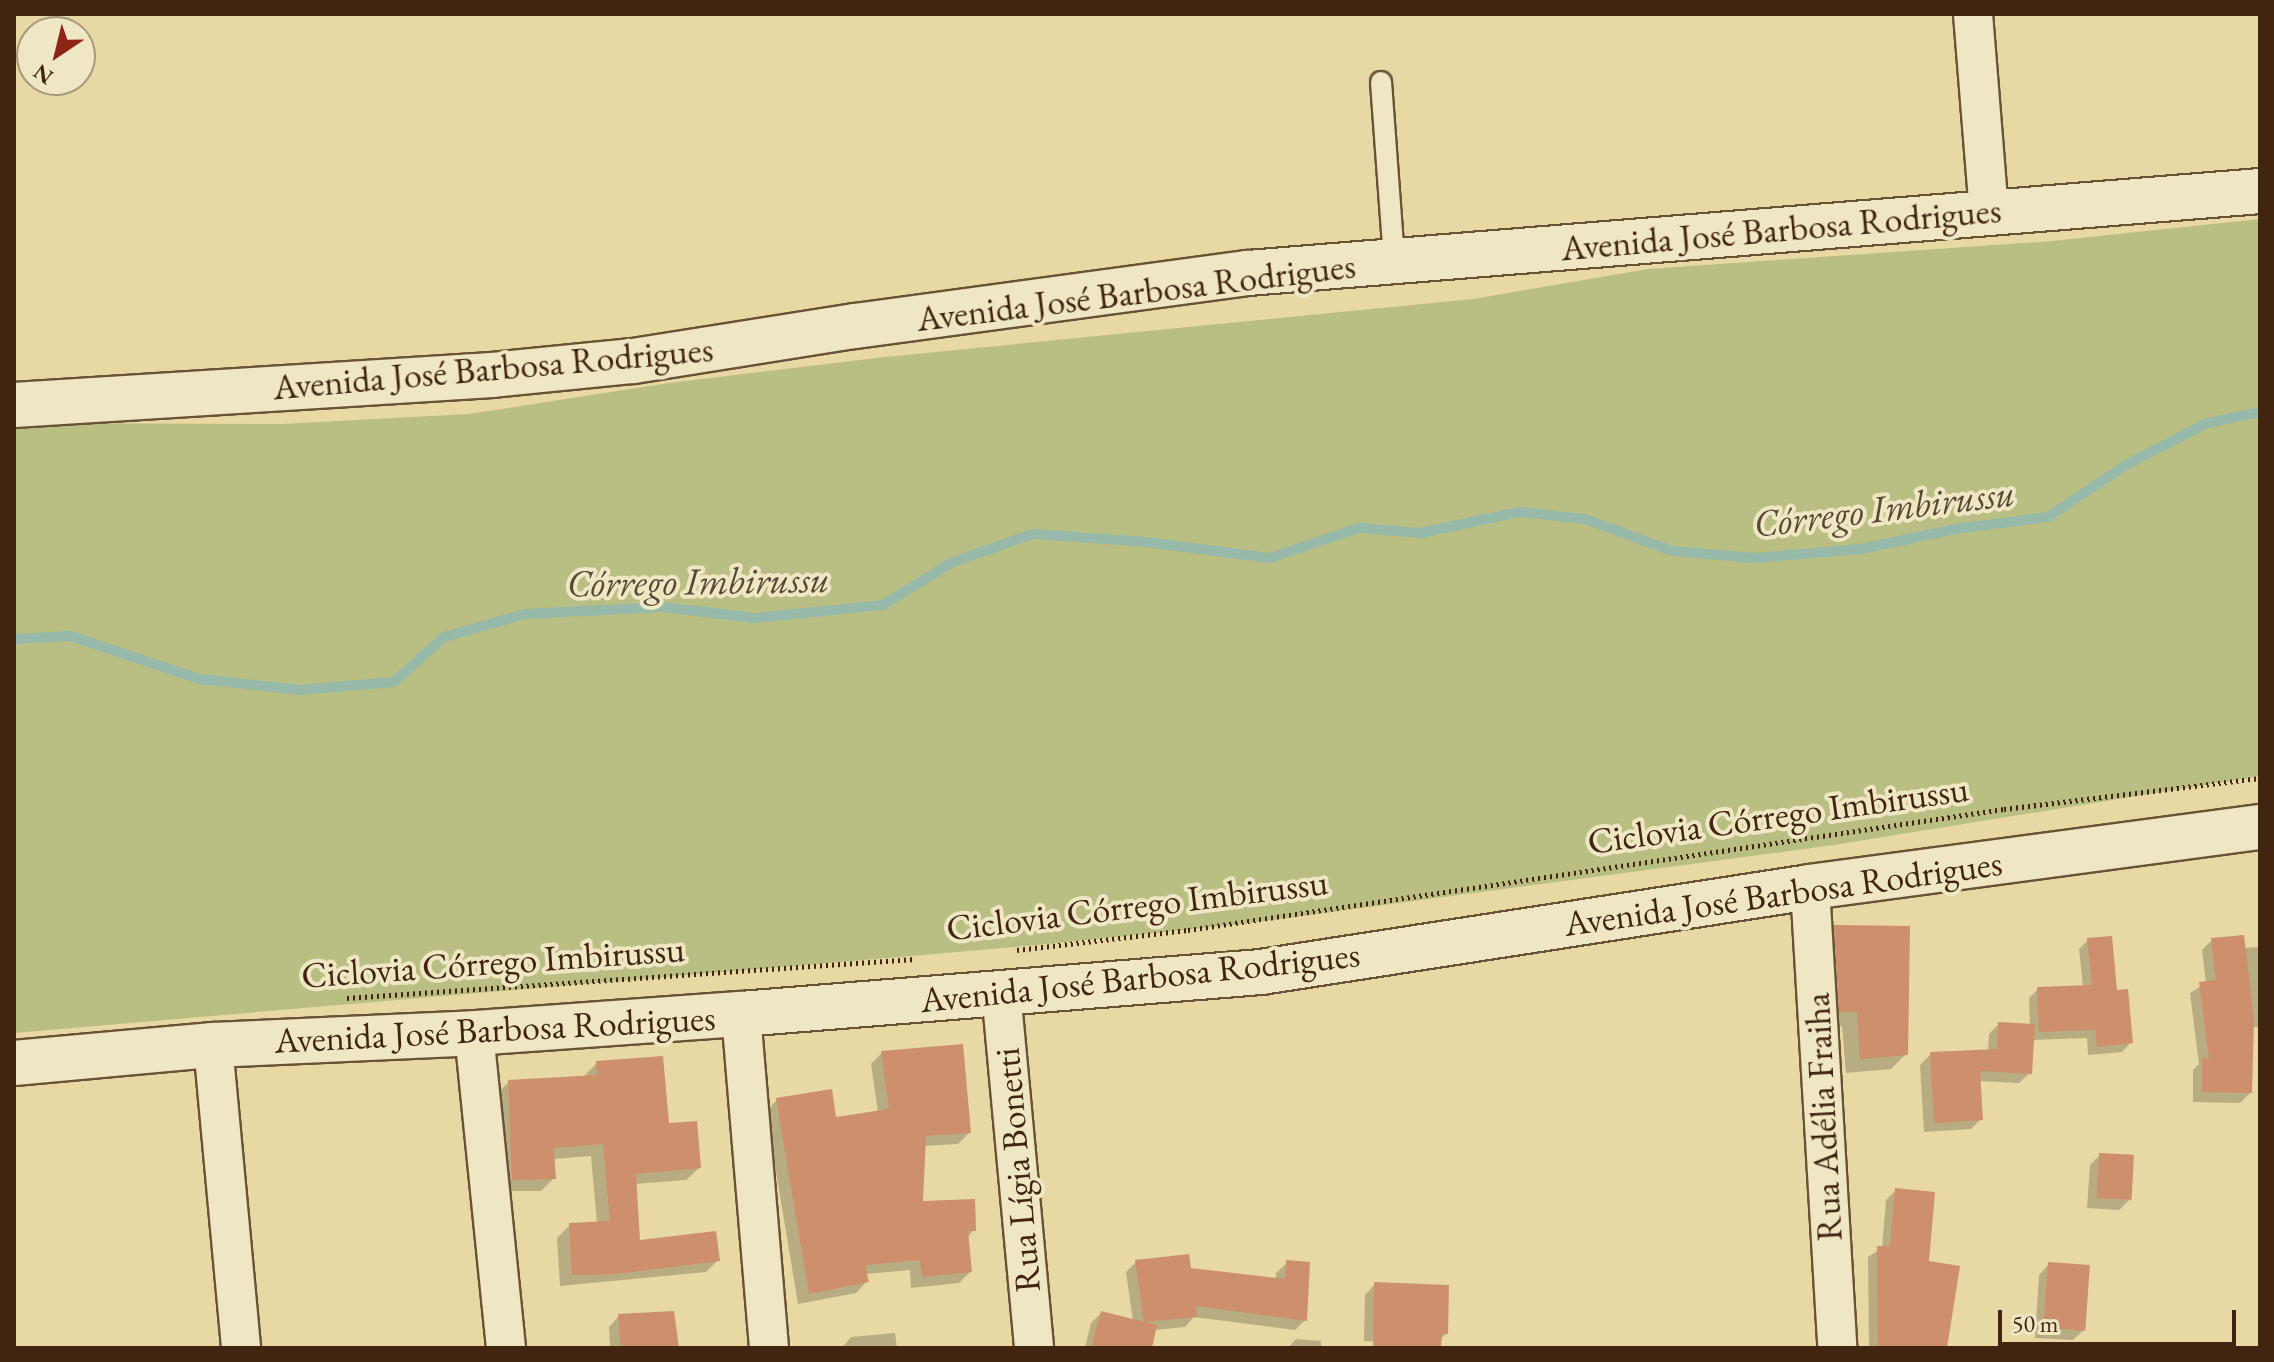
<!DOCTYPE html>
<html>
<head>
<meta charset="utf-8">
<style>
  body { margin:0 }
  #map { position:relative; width:2274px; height:1362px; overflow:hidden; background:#e7d8a4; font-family:"EB Garamond",serif }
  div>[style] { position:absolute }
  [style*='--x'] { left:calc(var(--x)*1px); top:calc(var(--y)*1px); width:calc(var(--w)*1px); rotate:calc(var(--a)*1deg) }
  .green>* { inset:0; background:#b9be83 }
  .shadow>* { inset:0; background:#0003 }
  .stream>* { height:10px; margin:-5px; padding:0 5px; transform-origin:5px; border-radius:5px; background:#97b9a9 }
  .building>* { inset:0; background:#ce8f6c; transform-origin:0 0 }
  .path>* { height:5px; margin-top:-2.5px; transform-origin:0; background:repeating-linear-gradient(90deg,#412510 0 2px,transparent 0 6px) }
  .roads { filter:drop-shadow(2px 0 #6a5235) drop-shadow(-2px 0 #6a5235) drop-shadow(0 2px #6a5235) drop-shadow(0 -2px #6a5235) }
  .service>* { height:20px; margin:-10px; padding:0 10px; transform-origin:10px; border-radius:10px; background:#efe6c4 }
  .minor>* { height:38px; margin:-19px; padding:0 19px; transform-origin:19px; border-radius:19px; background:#efe6c4 }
  .secondary>* { height:44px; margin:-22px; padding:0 22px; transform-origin:22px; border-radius:22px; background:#efe6c4 }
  span { translate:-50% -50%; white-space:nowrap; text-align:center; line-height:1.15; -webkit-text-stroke:8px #efe6c4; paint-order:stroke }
  .street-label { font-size:36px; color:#412510 }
  .water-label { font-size:38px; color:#564a36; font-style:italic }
  .frame { position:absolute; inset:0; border:16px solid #412510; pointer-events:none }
  .north { position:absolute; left:16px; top:16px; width:80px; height:80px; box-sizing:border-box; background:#efe6c4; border:2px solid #a9997c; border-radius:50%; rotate:215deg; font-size:22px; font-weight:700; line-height:32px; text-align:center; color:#412510 }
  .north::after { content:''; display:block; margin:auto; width:28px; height:36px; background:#8f2418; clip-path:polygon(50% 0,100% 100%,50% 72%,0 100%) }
  .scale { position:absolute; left:1998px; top:1310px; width:238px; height:36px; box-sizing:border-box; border:4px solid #412510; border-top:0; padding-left:10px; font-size:24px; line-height:28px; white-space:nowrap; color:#412510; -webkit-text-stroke:6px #efe6c4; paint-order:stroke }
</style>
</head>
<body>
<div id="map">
  <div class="green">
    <div style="clip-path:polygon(2260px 219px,2260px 776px,1834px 845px,1241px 924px,1037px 945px,14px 1033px,14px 423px,283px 424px,469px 414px,669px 383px,885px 357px,1473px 299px,1648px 269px,2052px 241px)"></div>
  </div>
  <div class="shadow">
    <div style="clip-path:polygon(1835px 927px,1906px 1054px,1891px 1069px,1846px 1073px,1842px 1026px,1825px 1026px,1820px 942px)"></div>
    <div style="clip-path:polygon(2088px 940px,2115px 992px,2131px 1042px,2122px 1052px,2088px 1055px,2087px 1038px,2032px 1040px,2030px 1073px,2019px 1083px,1979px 1081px,1981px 1119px,1971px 1129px,1924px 1132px,1920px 1065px,1931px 1054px,1988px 1051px,1989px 1034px,1999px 1024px,2030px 1025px,2029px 998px,2038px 989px,2083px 987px,2079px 949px)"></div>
    <div style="clip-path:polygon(2212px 940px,2243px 948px,2260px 947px,2260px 1027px,2252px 1027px,2250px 1093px,2240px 1103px,2193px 1102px,2193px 1070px,2199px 1064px,2190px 993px,2206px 983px,2202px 950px)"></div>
    <div style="clip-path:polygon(882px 1053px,969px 1133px,958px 1144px,923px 1146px,921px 1204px,974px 1230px,967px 1238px,970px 1272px,959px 1283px,911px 1288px,910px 1270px,865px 1274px,867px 1281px,856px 1293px,798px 1304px,766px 1111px,777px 1100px,834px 1119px,878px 1112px,871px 1064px)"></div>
    <div style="clip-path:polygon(597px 1063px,668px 1125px,699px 1168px,686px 1180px,635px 1184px,638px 1242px,718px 1260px,706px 1272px,560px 1286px,557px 1238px,570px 1225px,597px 1224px,591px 1156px,553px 1159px,554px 1178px,541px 1191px,500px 1191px,496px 1094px,509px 1082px,584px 1076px)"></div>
    <div style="clip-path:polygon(2100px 1155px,2129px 1200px,2119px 1210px,2087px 1208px,2090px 1165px)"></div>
    <div style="clip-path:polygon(1896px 1190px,1926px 1263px,1945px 1348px,1860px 1348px,1869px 1347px,1868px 1257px,1882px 1248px,1886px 1200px)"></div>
    <div style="clip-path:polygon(1136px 1262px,1276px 1280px,1276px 1273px,1287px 1263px,1305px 1320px,1295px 1330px,1194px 1317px,1185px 1327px,1154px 1330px,1150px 1348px,1085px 1348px,1091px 1323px,1101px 1313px,1133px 1321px,1126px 1272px)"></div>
    <div style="clip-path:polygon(2049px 1264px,2084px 1330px,2073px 1340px,2035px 1338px,2039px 1275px)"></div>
    <div style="clip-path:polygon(1375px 1284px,1446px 1334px,1435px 1344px,1364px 1341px,1365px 1295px)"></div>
    <div style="clip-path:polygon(619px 1316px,677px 1348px,610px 1348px,609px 1327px)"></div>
    <div style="clip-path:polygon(895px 1333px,897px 1348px,842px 1348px,851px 1337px)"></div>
    <div style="clip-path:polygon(1296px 1339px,1321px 1341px,1321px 1348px,1288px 1348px)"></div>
  </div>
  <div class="stream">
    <div style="--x:14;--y:639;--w:56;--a:-3.1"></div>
    <div style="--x:70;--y:636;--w:136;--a:18.4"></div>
    <div style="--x:199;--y:679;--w:101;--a:6.3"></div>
    <div style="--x:299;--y:690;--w:95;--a:-4.8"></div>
    <div style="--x:394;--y:682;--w:67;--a:-42"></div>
    <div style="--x:444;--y:637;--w:84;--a:-15.9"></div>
    <div style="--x:525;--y:614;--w:137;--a:-2.9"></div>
    <div style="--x:662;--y:607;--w:93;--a:6.8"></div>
    <div style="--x:754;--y:618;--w:130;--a:-5.8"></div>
    <div style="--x:883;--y:605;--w:80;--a:-31.7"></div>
    <div style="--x:951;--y:563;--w:86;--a:-19.7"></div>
    <div style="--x:1032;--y:534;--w:113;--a:4"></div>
    <div style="--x:1145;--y:542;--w:126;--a:7.3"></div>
    <div style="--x:1270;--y:558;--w:94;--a:-18.6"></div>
    <div style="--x:1359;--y:528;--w:61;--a:4.7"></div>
    <div style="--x:1420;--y:533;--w:101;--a:-12"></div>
    <div style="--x:1519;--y:512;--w:66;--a:6.1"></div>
    <div style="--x:1585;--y:519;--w:93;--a:20.2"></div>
    <div style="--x:1672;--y:551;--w:83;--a:4.8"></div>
    <div style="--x:1755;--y:558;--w:106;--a:-4.9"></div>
    <div style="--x:1861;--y:549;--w:96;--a:-12"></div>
    <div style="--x:1955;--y:529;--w:94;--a:-7.4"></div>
    <div style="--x:2048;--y:517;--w:94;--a:-33.7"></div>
    <div style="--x:2126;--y:465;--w:91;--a:-27.4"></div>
    <div style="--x:2207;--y:423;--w:54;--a:-11.7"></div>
  </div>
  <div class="building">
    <div style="clip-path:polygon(1834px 925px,1910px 926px,1908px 1055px,1860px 1059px,1857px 1012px,1839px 1012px)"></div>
    <div style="clip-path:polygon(2244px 935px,2254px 1019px,2252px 1093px,2202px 1092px,2202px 1058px,2209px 1058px,2199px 982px,2216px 980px,2211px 938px)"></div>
    <div style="clip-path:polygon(2112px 936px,2117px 990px,2128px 989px,2133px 1043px,2097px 1047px,2095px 1030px,2039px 1032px,2037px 987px,2092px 985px,2087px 938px)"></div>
    <div style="clip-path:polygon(1998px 1022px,2035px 1024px,2032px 1074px,1980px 1071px,1983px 1120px,1934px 1123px,1930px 1052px,1997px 1049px)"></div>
    <div style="clip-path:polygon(963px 1044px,971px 1133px,926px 1136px,923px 1201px,975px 1199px,976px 1231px,968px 1231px,972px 1272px,922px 1277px,920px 1260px,865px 1265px,869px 1282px,809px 1294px,776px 1098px,832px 1089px,836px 1117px,889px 1109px,881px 1051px)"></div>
    <div style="clip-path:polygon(663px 1056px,669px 1123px,697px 1121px,701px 1168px,636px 1174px,640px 1240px,716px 1231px,720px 1261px,615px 1274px,572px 1275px,569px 1223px,610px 1221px,603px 1144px,554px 1148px,556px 1179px,512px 1180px,508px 1080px,597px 1075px,596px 1061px)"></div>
    <div style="left:2099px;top:1153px;width:35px;height:45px;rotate:3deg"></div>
    <div style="clip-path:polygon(1895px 1188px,1935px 1192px,1929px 1261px,1960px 1266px,1947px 1348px,1878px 1348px,1877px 1246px,1890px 1246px)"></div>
    <div style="clip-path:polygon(1189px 1254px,1191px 1268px,1285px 1279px,1286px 1260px,1310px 1262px,1307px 1321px,1196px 1306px,1197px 1317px,1144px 1322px,1135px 1260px)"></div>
    <div style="left:2048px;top:1262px;width:42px;height:66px;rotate:4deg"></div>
    <div style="clip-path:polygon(1374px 1282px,1449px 1285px,1448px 1334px,1442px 1334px,1441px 1348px,1373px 1348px)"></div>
    <div style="clip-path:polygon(674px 1311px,679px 1348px,621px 1348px,618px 1314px)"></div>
    <div style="clip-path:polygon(1101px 1311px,1157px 1325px,1152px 1348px,1091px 1348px)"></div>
  </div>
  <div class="path">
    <div style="--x:1017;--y:950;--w:172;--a:-6.7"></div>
    <div style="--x:1188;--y:930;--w:825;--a:-8.43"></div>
    <div style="--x:2004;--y:809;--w:258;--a:-6.9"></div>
    <div style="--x:347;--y:998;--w:569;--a:-3.93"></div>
  </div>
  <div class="roads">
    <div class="service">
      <div style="--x:1381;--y:82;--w:179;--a:85.8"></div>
    </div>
    <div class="minor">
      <div style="--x:1973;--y:14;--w:199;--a:85.4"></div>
      <div style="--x:1810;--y:887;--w:462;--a:86.6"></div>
      <div style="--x:1001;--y:991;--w:359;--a:84.7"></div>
      <div style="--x:741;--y:1014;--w:335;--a:85.2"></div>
      <div style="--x:474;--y:1033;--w:317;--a:84.2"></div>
      <div style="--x:213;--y:1045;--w:304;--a:84.7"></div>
    </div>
    <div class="secondary">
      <div style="--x:14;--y:405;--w:479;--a:-3.6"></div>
      <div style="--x:492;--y:375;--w:142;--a:-5.7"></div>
      <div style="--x:633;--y:361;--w:225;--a:-9"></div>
      <div style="--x:855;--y:326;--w:397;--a:-7.7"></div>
      <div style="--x:1248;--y:273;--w:1015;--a:-4.63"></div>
      <div style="--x:14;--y:1063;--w:200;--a:-5.2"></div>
      <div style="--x:213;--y:1045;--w:261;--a:-2.6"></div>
      <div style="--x:474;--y:1033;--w:268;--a:-4.1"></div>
      <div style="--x:741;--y:1014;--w:522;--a:-4.62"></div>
      <div style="--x:1261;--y:972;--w:556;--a:-8.8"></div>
      <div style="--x:1810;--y:887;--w:454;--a:-7.6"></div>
    </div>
  </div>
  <div class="street-label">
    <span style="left:1781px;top:229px;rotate:-5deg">Avenida José Barbosa Rodrigues</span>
    <span style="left:1136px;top:292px;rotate:-7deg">Avenida José Barbosa Rodrigues</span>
    <span style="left:493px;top:368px;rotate:-5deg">Avenida José Barbosa Rodrigues</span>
    <span style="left:1778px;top:815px;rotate:-8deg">Ciclovia Córrego Imbirussu</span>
    <span style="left:1783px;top:893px;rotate:-8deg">Avenida José Barbosa Rodrigues</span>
    <span style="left:1137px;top:905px;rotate:-7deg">Ciclovia Córrego Imbirussu</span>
    <span style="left:493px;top:962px;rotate:-4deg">Ciclovia Córrego Imbirussu</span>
    <span style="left:1140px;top:977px;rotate:-6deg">Avenida José Barbosa Rodrigues</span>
    <span style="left:495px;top:1029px;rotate:-3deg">Avenida José Barbosa Rodrigues</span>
    <span style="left:1823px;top:1117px;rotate:-93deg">Rua Adélia Fraiha</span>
    <span style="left:1017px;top:1170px;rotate:-95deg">Rua Lígia Bonetti</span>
  </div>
  <div class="water-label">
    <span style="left:1884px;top:508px;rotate:-7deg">Córrego Imbirussu</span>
    <span style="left:698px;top:581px;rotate:-1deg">Córrego Imbirussu</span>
  </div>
  <div class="frame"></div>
  <div class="north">N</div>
  <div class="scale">50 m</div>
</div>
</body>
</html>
